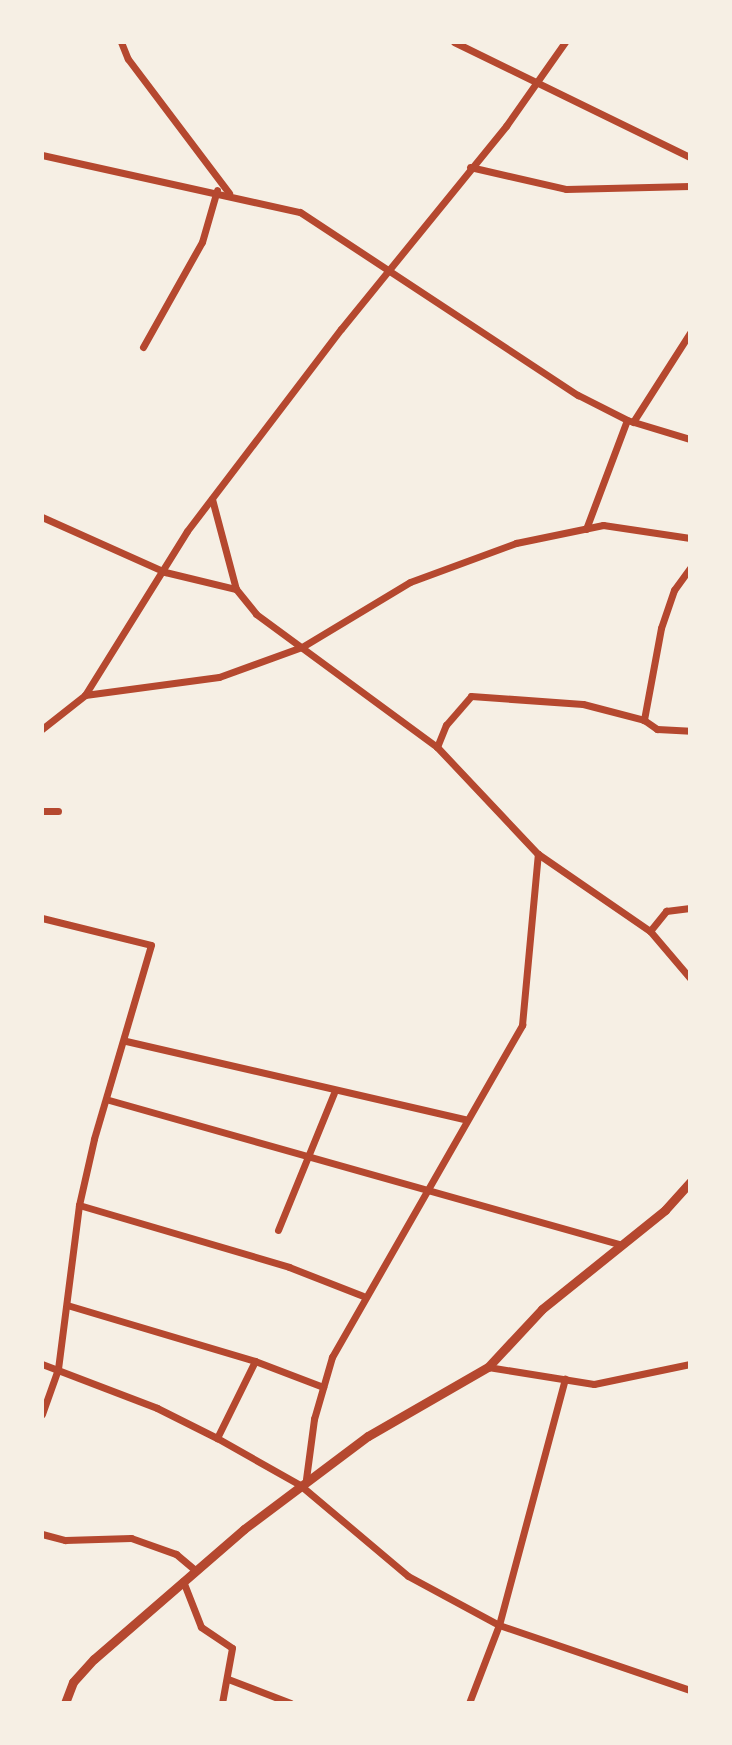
<!DOCTYPE html>
<html>
<head>
<meta charset="utf-8">
<style>
  body { margin:0 }
  #map { position:relative; width:732px; height:1745px; overflow:hidden; background:#f6efe4; font-family:"PT Serif",serif }
  div>[style] { position:absolute }
  [style*='--x'] { left:calc(var(--x)*1px); top:calc(var(--y)*1px); width:calc(var(--w)*1px); rotate:calc(var(--a)*1deg) }
  .minor>* { height:7px; margin:-3.5px; padding:0 3.5px; transform-origin:3.5px; border-radius:3.5px; background:#b5482f }
  .tertiary>* { height:9px; margin:-4.5px; padding:0 4.5px; transform-origin:4.5px; border-radius:4.5px; background:#b5482f }
  span { translate:-50% -50%; white-space:nowrap; text-align:center; line-height:1.15; -webkit-text-stroke:8px #f6efe4; paint-order:stroke }
  .frame { position:absolute; inset:0; border:44px solid #f6efe4; pointer-events:none }
</style>
</head>
<body>
<div id="map">
  <div class="minor">
    <div style="--x:121;--y:42;--w:18;--a:68"></div>
    <div style="--x:128;--y:59;--w:168;--a:53"></div>
    <div style="--x:454;--y:42;--w:263;--a:26"></div>
    <div style="--x:42;--y:155;--w:264;--a:12.5"></div>
    <div style="--x:300;--y:212;--w:333;--a:33.4"></div>
    <div style="--x:578;--y:395;--w:55;--a:27"></div>
    <div style="--x:627;--y:420;--w:66;--a:16.8"></div>
    <div style="--x:470;--y:167;--w:98;--a:12.9"></div>
    <div style="--x:566;--y:189;--w:124;--a:-1.4"></div>
    <div style="--x:143;--y:347;--w:120;--a:-60.7"></div>
    <div style="--x:202;--y:242;--w:54;--a:-73.9"></div>
    <div style="--x:633;--y:422;--w:106;--a:-57.4"></div>
    <div style="--x:212;--y:499;--w:93;--a:75.1"></div>
    <div style="--x:42;--y:517;--w:135;--a:24.1"></div>
    <div style="--x:165;--y:572;--w:73;--a:13.5"></div>
    <div style="--x:236;--y:589;--w:32;--a:51"></div>
    <div style="--x:256;--y:614;--w:225;--a:36.3"></div>
    <div style="--x:437;--y:747;--w:147;--a:46.7"></div>
    <div style="--x:538;--y:854;--w:136;--a:34.5"></div>
    <div style="--x:650;--y:931;--w:62;--a:49.6"></div>
    <div style="--x:586;--y:529;--w:116;--a:-69.4"></div>
    <div style="--x:690;--y:568;--w:27;--a:126"></div>
    <div style="--x:674;--y:590;--w:40;--a:108.9"></div>
    <div style="--x:661;--y:628;--w:94;--a:100.5"></div>
    <div style="--x:644;--y:720;--w:16;--a:35"></div>
    <div style="--x:657;--y:729;--w:33;--a:3"></div>
    <div style="--x:85;--y:695;--w:135;--a:-7.7"></div>
    <div style="--x:219;--y:677;--w:88;--a:-19.9"></div>
    <div style="--x:302;--y:647;--w:126;--a:-31"></div>
    <div style="--x:410;--y:582;--w:113;--a:-20.2"></div>
    <div style="--x:516;--y:543;--w:89;--a:-11.7"></div>
    <div style="--x:603;--y:525;--w:88;--a:8.5"></div>
    <div style="--x:42;--y:729;--w:55;--a:-38.3"></div>
    <div style="--x:85;--y:695;--w:193;--a:-58.1"></div>
    <div style="--x:187;--y:531;--w:254;--a:-52.7"></div>
    <div style="--x:341;--y:329;--w:262;--a:-50.9"></div>
    <div style="--x:506;--y:126;--w:103;--a:-54.9"></div>
    <div style="--x:437;--y:747;--w:24;--a:-68"></div>
    <div style="--x:446;--y:725;--w:38;--a:-49"></div>
    <div style="--x:471;--y:696;--w:112;--a:4.1"></div>
    <div style="--x:583;--y:704;--w:63;--a:14.7"></div>
    <div style="--x:42;--y:811;--w:16;--a:0"></div>
    <div style="--x:42;--y:918;--w:112;--a:13.9"></div>
    <div style="--x:151;--y:945;--w:202;--a:106.4"></div>
    <div style="--x:94;--y:1139;--w:68;--a:102.8"></div>
    <div style="--x:79;--y:1205;--w:165;--a:97.3"></div>
    <div style="--x:58;--y:1369;--w:48;--a:109.6"></div>
    <div style="--x:650;--y:931;--w:26;--a:-51"></div>
    <div style="--x:666;--y:911;--w:24;--a:-7"></div>
    <div style="--x:126;--y:1041;--w:350;--a:13"></div>
    <div style="--x:109;--y:1100;--w:533;--a:15.78"></div>
    <div style="--x:79;--y:1205;--w:219;--a:16.4"></div>
    <div style="--x:289;--y:1267;--w:79;--a:21.4"></div>
    <div style="--x:278;--y:1230;--w:148;--a:-67.8"></div>
    <div style="--x:67;--y:1305;--w:196;--a:16.6"></div>
    <div style="--x:255;--y:1361;--w:73;--a:20.9"></div>
    <div style="--x:42;--y:1364;--w:123;--a:20.9"></div>
    <div style="--x:157;--y:1408;--w:67;--a:26.6"></div>
    <div style="--x:217;--y:1438;--w:95;--a:29.5"></div>
    <div style="--x:300;--y:1485;--w:141;--a:40.1"></div>
    <div style="--x:408;--y:1576;--w:103;--a:28.3"></div>
    <div style="--x:499;--y:1625;--w:202;--a:18.8"></div>
    <div style="--x:488;--y:1367;--w:107;--a:9.1"></div>
    <div style="--x:594;--y:1384;--w:98;--a:-11.8"></div>
    <div style="--x:217;--y:1438;--w:86;--a:-63.7"></div>
    <div style="--x:306;--y:1479;--w:61;--a:-82.4"></div>
    <div style="--x:314;--y:1419;--w:65;--a:-73.8"></div>
    <div style="--x:332;--y:1357;--w:383;--a:-60.2"></div>
    <div style="--x:522;--y:1025;--w:172;--a:-84.7"></div>
    <div style="--x:42;--y:1534;--w:24;--a:15"></div>
    <div style="--x:65;--y:1540;--w:66;--a:-1.7"></div>
    <div style="--x:131;--y:1538;--w:48;--a:19.6"></div>
    <div style="--x:176;--y:1554;--w:26;--a:40"></div>
    <div style="--x:183;--y:1581;--w:49;--a:68.6"></div>
    <div style="--x:201;--y:1627;--w:37;--a:34"></div>
    <div style="--x:232;--y:1648;--w:56;--a:100.3"></div>
    <div style="--x:228;--y:1679;--w:67;--a:20.9"></div>
    <div style="--x:469;--y:1703;--w:84;--a:-69"></div>
    <div style="--x:499;--y:1625;--w:255;--a:-75"></div>
  </div>
  <div class="tertiary">
    <div style="--x:65;--y:1703;--w:22;--a:-69"></div>
    <div style="--x:73;--y:1682;--w:31;--a:-48"></div>
    <div style="--x:94;--y:1659;--w:198;--a:-40.9"></div>
    <div style="--x:244;--y:1529;--w:155;--a:-36.9"></div>
    <div style="--x:368;--y:1436;--w:138;--a:-29.9"></div>
    <div style="--x:488;--y:1367;--w:79;--a:-47"></div>
    <div style="--x:542;--y:1309;--w:158;--a:-38.8"></div>
    <div style="--x:665;--y:1210;--w:38;--a:-48"></div>
  </div>
  <div class="frame"></div>
</div>
</body>
</html>
